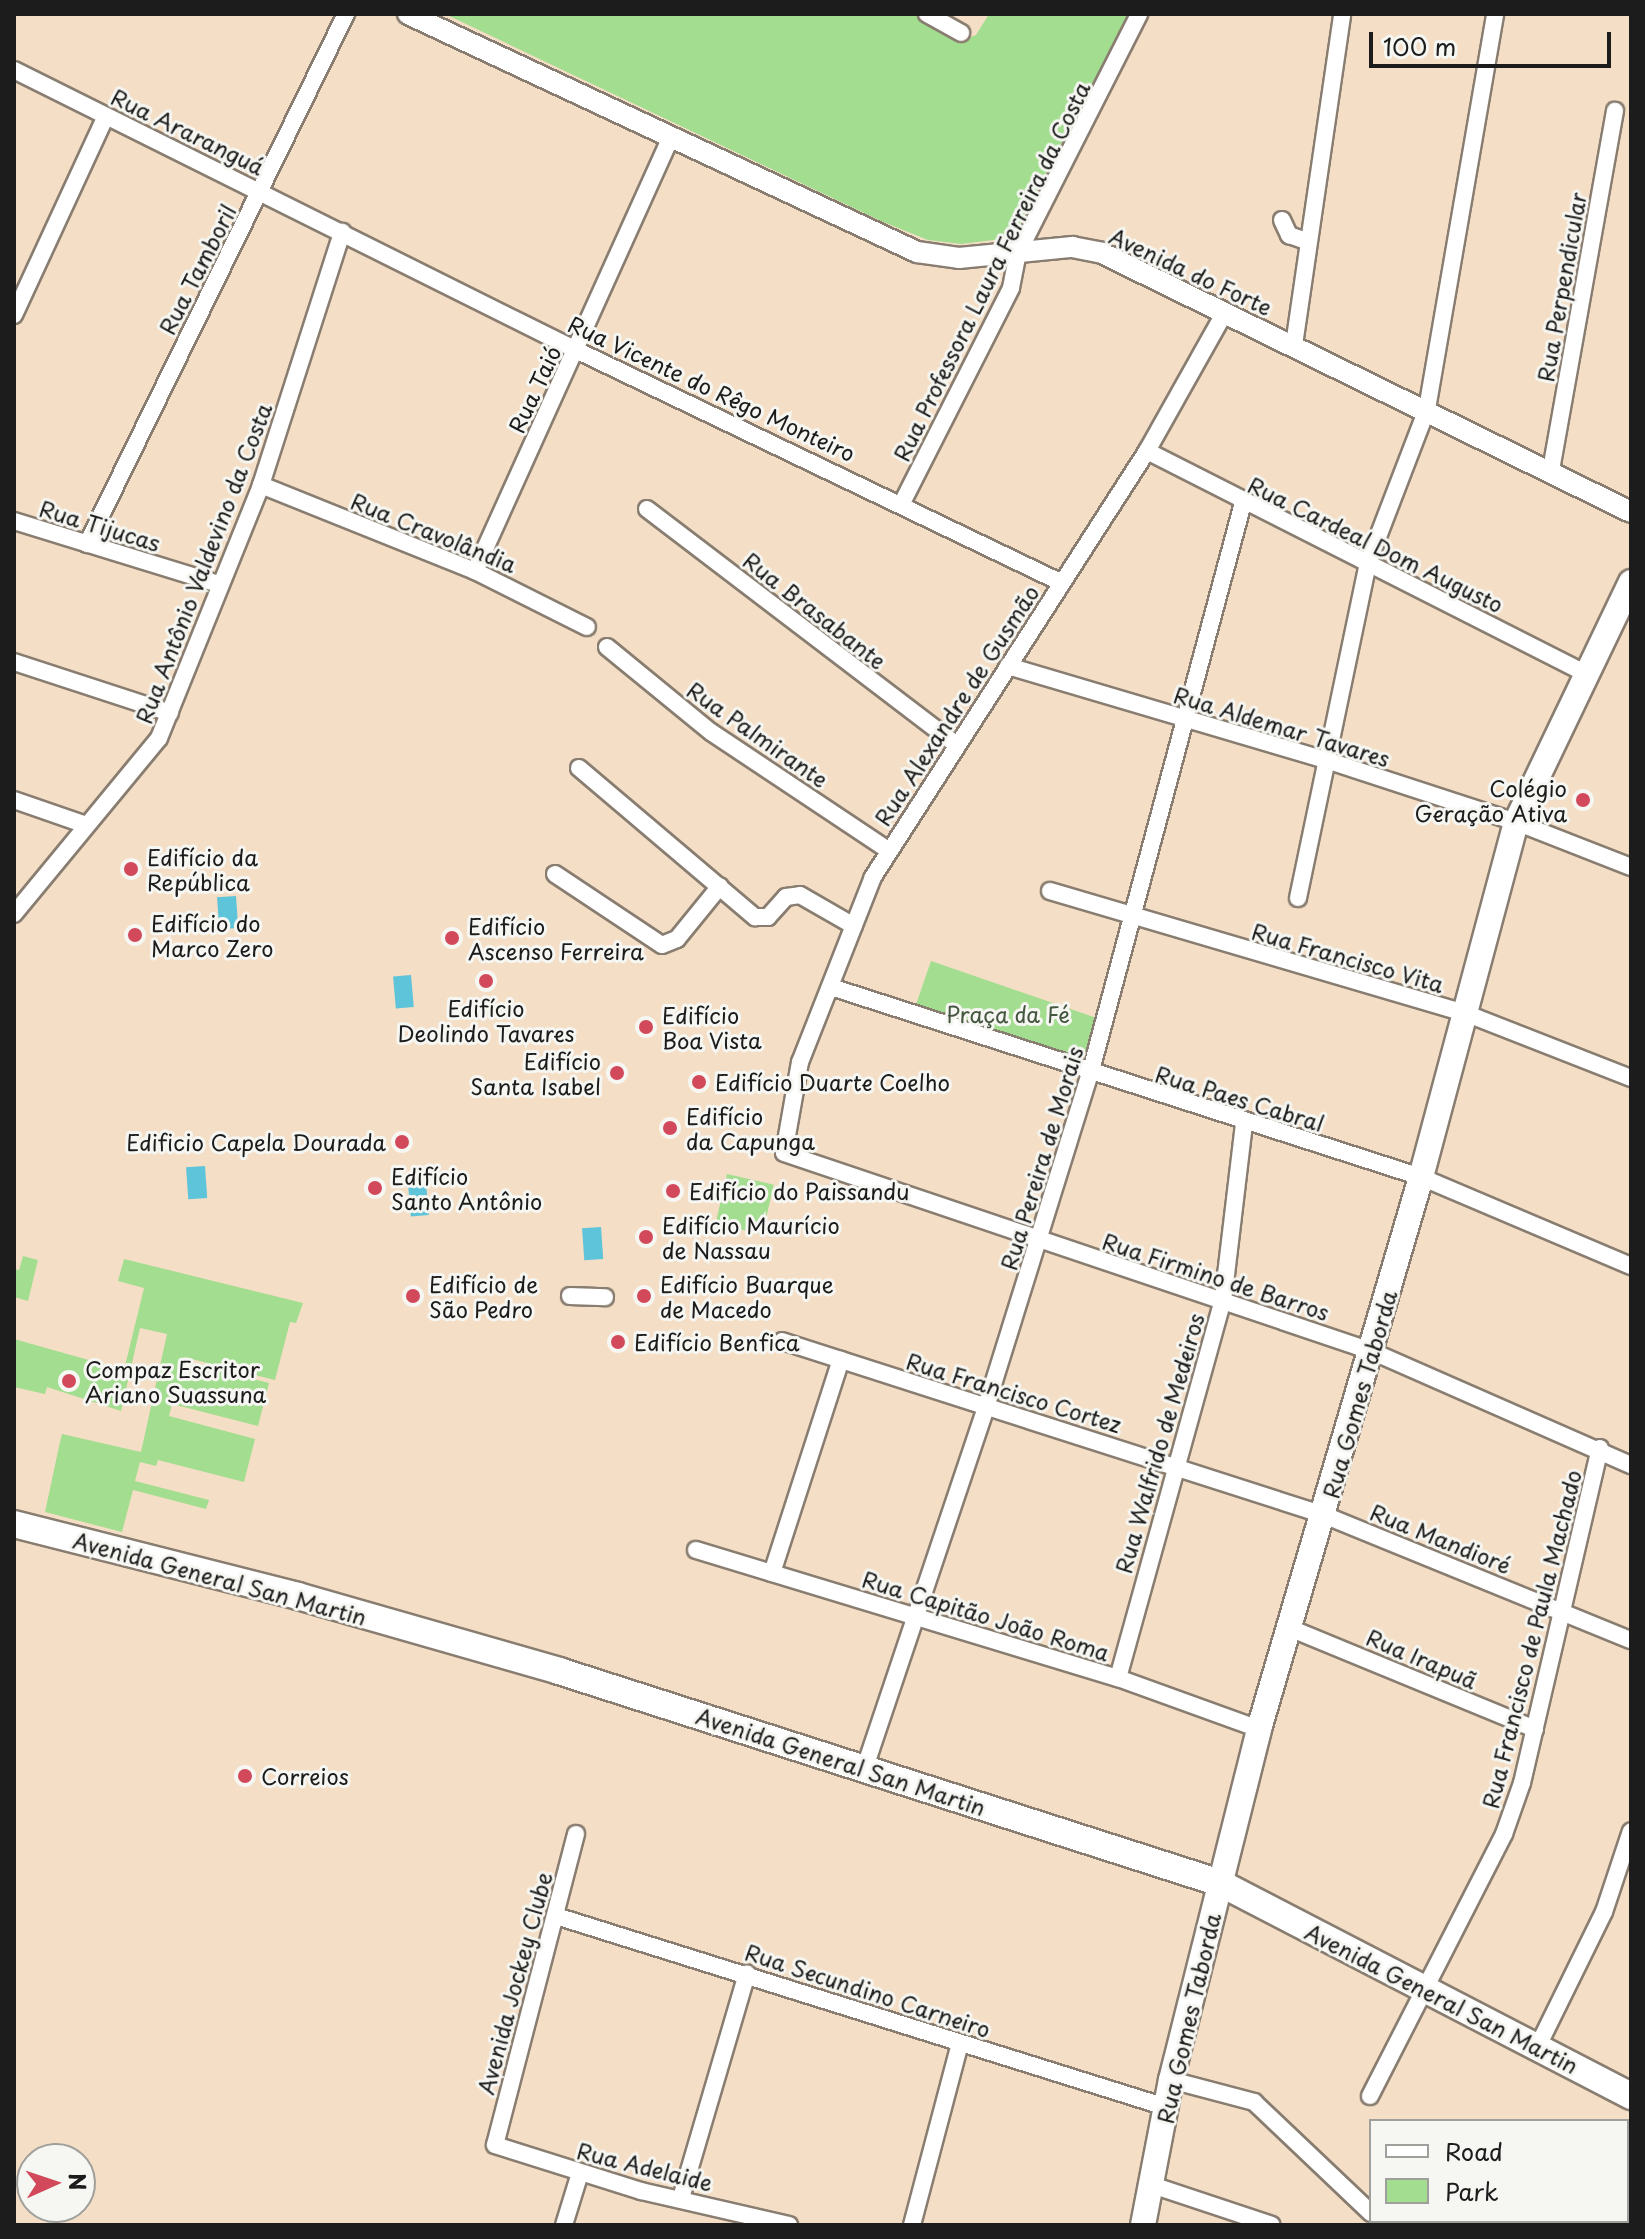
<!DOCTYPE html>
<html>
<head>
<meta charset="utf-8">
<style>
  body { margin:0 }
  #map { position:relative; width:1645px; height:2239px; overflow:hidden; background:#f4dec5; font-family:"Playpen Sans",sans-serif }
  div>[style] { position:absolute }
  [style*='--x'] { left:calc(var(--x)*1px); top:calc(var(--y)*1px); width:calc(var(--w)*1px); rotate:calc(var(--a)*1deg) }
  .green>* { inset:0; background:#a3dd90; transform-origin:0 0 }
  .water>* { inset:0; background:#5dc4da; transform-origin:0 0 }
  .roads { filter:drop-shadow(2px 0 #887d70) drop-shadow(-2px 0 #887d70) drop-shadow(0 2px #887d70) drop-shadow(0 -2px #887d70) }
  .minor>* { height:16px; margin:-8px; padding:0 8px; transform-origin:8px; border-radius:8px; background:#fff }
  .tertiary>* { height:20px; margin:-10px; padding:0 10px; transform-origin:10px; border-radius:10px; background:#fff }
  .secondary>* { height:24px; margin:-12px; padding:0 12px; transform-origin:12px; border-radius:12px; background:#fff }
  .primary>* { height:26px; margin:-13px; padding:0 13px; transform-origin:13px; border-radius:13px; background:#fff }
  .dots>* { width:22px; height:22px; translate:-50% -50%; box-sizing:border-box; border:4px solid #f6f6f2; border-radius:50% }
  span { translate:-50% -50%; white-space:nowrap; text-align:center; line-height:1.15; -webkit-text-stroke:6px #f6f6f2; paint-order:stroke }
  .street-label { font-size:22px; color:#1c1c1c }
  .poi-label { font-size:22px; color:#1c1c1c }
  .right { translate:-100% -50%; text-align:right }
  .left { translate:0 -50%; text-align:left }
  .park-label { font-size:22px; color:#44563f }
  .frame { position:absolute; inset:0; border:16px solid #1c1c1c; pointer-events:none }
  .legend { position:absolute; left:1369px; top:2119px; width:260px; height:104px; box-sizing:border-box; background:#f6f6f2; border:2px solid #9f9f9c; margin:0; padding:10px 14px; list-style:none; font-size:24px; color:#1c1c1c }
  .legend li { display:flex; align-items:center; gap:16px; height:40px }
  .legend b { width:40px; border:2px solid #9f9f9c }
  .north { position:absolute; left:16px; top:2143px; width:80px; height:80px; box-sizing:border-box; background:#f6f6f2; border:2px solid #9f9f9c; border-radius:50%; rotate:87deg; font-size:22px; font-weight:700; line-height:32px; text-align:center; color:#1c1c1c }
  .north::after { content:''; display:block; margin:auto; width:28px; height:36px; background:#d1495b; clip-path:polygon(50% 0,100% 100%,50% 72%,0 100%) }
  .scale { position:absolute; left:1369px; top:32px; width:242px; height:36px; box-sizing:border-box; border:4px solid #1c1c1c; border-top:0; padding-left:10px; font-size:24px; line-height:28px; white-space:nowrap; color:#1c1c1c; -webkit-text-stroke:6px #f6f6f2; paint-order:stroke }
</style>
</head>
<body>
<div id="map">
  <div class="green">
    <div style="clip-path:polygon(445px 14px,915px 14px,963px 40px,976px 35px,989px 14px,1129px 14px,1016px 231px,1002px 239px,961px 244px,928px 240px,881px 221px)"></div>
    <div style="left:931px;top:961px;width:176px;height:51px;rotate:19deg"></div>
    <div style="left:727px;top:1174px;width:48px;height:51px;rotate:13deg"></div>
    <div style="clip-path:polygon(23px 1256px,38px 1260px,28px 1301px,14px 1297px,14px 1269px,19px 1270px)"></div>
    <div style="clip-path:polygon(124px 1259px,303px 1303px,296px 1323px,290px 1322px,275px 1380px,184px 1357px,183px 1361px,269px 1383px,258px 1426px,172px 1404px,169px 1416px,255px 1439px,244px 1482px,158px 1460px,156px 1466px,140px 1462px,135px 1481px,209px 1500px,206px 1509px,133px 1490px,122px 1532px,45px 1512px,60px 1442px,62px 1434px,141px 1452px,167px 1334px,140px 1328px,121px 1411px,47px 1387px,45px 1394px,14px 1387px,14px 1339px,124px 1370px,144px 1288px,118px 1281px)"></div>
  </div>
  <div class="water">
    <div style="left:236px;top:896px;width:32px;height:19px;rotate:86deg"></div>
    <div style="left:411px;top:975px;width:32px;height:18px;rotate:85deg"></div>
    <div style="left:205px;top:1166px;width:32px;height:19px;rotate:86deg"></div>
    <div style="left:426px;top:1183px;width:32px;height:18px;rotate:85deg"></div>
    <div style="left:601px;top:1227px;width:32px;height:19px;rotate:86deg"></div>
  </div>
  <div class="roads">
    <div class="minor">
      <div style="--x:927;--y:14;--w:39;--a:29"></div>
      <div style="--x:14;--y:70;--w:628;--a:26.48"></div>
      <div style="--x:576;--y:350;--w:539;--a:25.61"></div>
      <div style="--x:1282;--y:220;--w:17;--a:65"></div>
      <div style="--x:1289;--y:235;--w:18;--a:19"></div>
      <div style="--x:1225;--y:312;--w:159;--a:119.3"></div>
      <div style="--x:1147;--y:451;--w:507;--a:122.75"></div>
      <div style="--x:873;--y:877;--w:199;--a:111.5"></div>
      <div style="--x:800;--y:1062;--w:92;--a:100"></div>
      <div style="--x:784;--y:1153;--w:619;--a:18.64"></div>
      <div style="--x:1371;--y:1351;--w:284;--a:23.7"></div>
      <div style="--x:14;--y:315;--w:219;--a:-65.2"></div>
      <div style="--x:1294;--y:345;--w:334;--a:-81.7"></div>
      <div style="--x:1147;--y:451;--w:492;--a:26.9"></div>
      <div style="--x:1551;--y:470;--w:365;--a:-79.9"></div>
      <div style="--x:261;--y:485;--w:231;--a:21.9"></div>
      <div style="--x:475;--y:571;--w:125;--a:26.6"></div>
      <div style="--x:902;--y:503;--w:241;--a:-63.1"></div>
      <div style="--x:1011;--y:288;--w:36;--a:-79"></div>
      <div style="--x:1018;--y:253;--w:268;--a:-63.1"></div>
      <div style="--x:647;--y:509;--w:390;--a:37.3"></div>
      <div style="--x:14;--y:521;--w:214;--a:17.1"></div>
      <div style="--x:87;--y:544;--w:590;--a:-63.96"></div>
      <div style="--x:475;--y:571;--w:476;--a:-65.7"></div>
      <div style="--x:607;--y:647;--w:134;--a:39.3"></div>
      <div style="--x:711;--y:732;--w:213;--a:33.7"></div>
      <div style="--x:14;--y:662;--w:164;--a:18.1"></div>
      <div style="--x:1008;--y:666;--w:335;--a:16.5"></div>
      <div style="--x:1329;--y:761;--w:197;--a:18.1"></div>
      <div style="--x:1516;--y:822;--w:123;--a:21.4"></div>
      <div style="--x:579;--y:768;--w:231;--a:40.3"></div>
      <div style="--x:755;--y:917;--w:13;--a:0"></div>
      <div style="--x:768;--y:917;--w:27;--a:-48"></div>
      <div style="--x:786;--y:897;--w:14;--a:-8"></div>
      <div style="--x:800;--y:895;--w:62;--a:29.9"></div>
      <div style="--x:14;--y:800;--w:76;--a:19.1"></div>
      <div style="--x:555;--y:874;--w:128;--a:33.6"></div>
      <div style="--x:662;--y:945;--w:16;--a:-22"></div>
      <div style="--x:677;--y:939;--w:68;--a:-50.9"></div>
      <div style="--x:1050;--y:891;--w:433;--a:16.4"></div>
      <div style="--x:1465;--y:1013;--w:178;--a:21.4"></div>
      <div style="--x:1298;--y:898;--w:342;--a:-78.2"></div>
      <div style="--x:1368;--y:563;--w:165;--a:-69"></div>
      <div style="--x:1427;--y:409;--w:401;--a:-80.2"></div>
      <div style="--x:14;--y:914;--w:228;--a:-50.5"></div>
      <div style="--x:159;--y:738;--w:273;--a:-68"></div>
      <div style="--x:261;--y:485;--w:266;--a:-72.2"></div>
      <div style="--x:831;--y:987;--w:620;--a:17.85"></div>
      <div style="--x:1421;--y:1177;--w:228;--a:23"></div>
      <div style="--x:570;--y:1296;--w:35;--a:2"></div>
      <div style="--x:782;--y:1341;--w:569;--a:17.8"></div>
      <div style="--x:1324;--y:1515;--w:331;--a:22.2"></div>
      <div style="--x:696;--y:1550;--w:441;--a:16.9"></div>
      <div style="--x:1118;--y:1678;--w:150;--a:19.9"></div>
      <div style="--x:772;--y:1573;--w:224;--a:-72.1"></div>
      <div style="--x:1292;--y:1629;--w:263;--a:22.4"></div>
      <div style="--x:1118;--y:1678;--w:392;--a:-74.5"></div>
      <div style="--x:1223;--y:1300;--w:178;--a:-83.2"></div>
      <div style="--x:864;--y:1770;--w:383;--a:-71.4"></div>
      <div style="--x:986;--y:1407;--w:349;--a:-72.7"></div>
      <div style="--x:1090;--y:1074;--w:591;--a:-75"></div>
      <div style="--x:576;--y:1834;--w:321;--a:104.6"></div>
      <div style="--x:495;--y:2145;--w:153;--a:17.5"></div>
      <div style="--x:641;--y:2191;--w:152;--a:12.9"></div>
      <div style="--x:556;--y:1916;--w:639;--a:17.39"></div>
      <div style="--x:1537;--y:2048;--w:152;--a:-63.8"></div>
      <div style="--x:1604;--y:1912;--w:85;--a:-71.6"></div>
      <div style="--x:1171;--y:2080;--w:86;--a:14.8"></div>
      <div style="--x:1254;--y:2102;--w:161;--a:43.5"></div>
      <div style="--x:1370;--y:2096;--w:294;--a:-62.9"></div>
      <div style="--x:1504;--y:1834;--w:54;--a:-70.6"></div>
      <div style="--x:1522;--y:1783;--w:344;--a:-76.9"></div>
      <div style="--x:1627;--y:2141;--w:8;--a:-60"></div>
      <div style="--x:1152;--y:2185;--w:126;--a:18.4"></div>
      <div style="--x:681;--y:2198;--w:234;--a:-73.6"></div>
      <div style="--x:1381;--y:2221;--w:6;--a:39"></div>
      <div style="--x:564;--y:2225;--w:54;--a:-72.9"></div>
      <div style="--x:912;--y:2225;--w:188;--a:-75.2"></div>
      <div style="--x:1582;--y:2225;--w:4;--a:-63"></div>
    </div>
    <div class="tertiary">
      <div style="--x:408;--y:14;--w:562;--a:25.06"></div>
      <div style="--x:917;--y:252;--w:42;--a:8.1"></div>
      <div style="--x:959;--y:258;--w:114;--a:-5.6"></div>
      <div style="--x:1072;--y:247;--w:31;--a:11"></div>
      <div style="--x:1102;--y:253;--w:589;--a:26.09"></div>
    </div>
    <div class="secondary">
      <div style="--x:1143;--y:2225;--w:148;--a:-79.1"></div>
      <div style="--x:1171;--y:2080;--w:362;--a:-75.9"></div>
      <div style="--x:1259;--y:1729;--w:575;--a:-73.64"></div>
      <div style="--x:1421;--y:1177;--w:367;--a:-75"></div>
      <div style="--x:1516;--y:822;--w:266;--a:-64.4"></div>
    </div>
    <div class="primary">
      <div style="--x:14;--y:1524;--w:293;--a:14.2"></div>
      <div style="--x:298;--y:1596;--w:272;--a:16"></div>
      <div style="--x:559;--y:1671;--w:694;--a:17.78"></div>
      <div style="--x:1220;--y:1883;--w:463;--a:27.4"></div>
    </div>
  </div>
  <div class="dots">
    <div style="left:1583px;top:800px;background:#d1495b"></div>
    <div style="left:131px;top:869px;background:#d1495b"></div>
    <div style="left:135px;top:935px;background:#d1495b"></div>
    <div style="left:452px;top:938px;background:#d1495b"></div>
    <div style="left:486px;top:981px;background:#d1495b"></div>
    <div style="left:646px;top:1027px;background:#d1495b"></div>
    <div style="left:617px;top:1073px;background:#d1495b"></div>
    <div style="left:699px;top:1082px;background:#d1495b"></div>
    <div style="left:670px;top:1128px;background:#d1495b"></div>
    <div style="left:402px;top:1142px;background:#d1495b"></div>
    <div style="left:375px;top:1188px;background:#d1495b"></div>
    <div style="left:673px;top:1191px;background:#d1495b"></div>
    <div style="left:646px;top:1237px;background:#d1495b"></div>
    <div style="left:413px;top:1296px;background:#d1495b"></div>
    <div style="left:644px;top:1296px;background:#d1495b"></div>
    <div style="left:618px;top:1342px;background:#d1495b"></div>
    <div style="left:69px;top:1381px;background:#d1495b"></div>
    <div style="left:245px;top:1776px;background:#d1495b"></div>
  </div>
  <div class="street-label">
    <span style="left:188px;top:131px;rotate:26deg">Rua Araranguá</span>
    <span style="left:197px;top:269px;rotate:-63deg">Rua Tamboril</span>
    <span style="left:991px;top:271px;rotate:-64deg">Rua Professora Laura Ferreira da Costa</span>
    <span style="left:1191px;top:271px;rotate:25deg">Avenida do Forte</span>
    <span style="left:1561px;top:287px;rotate:-80deg">Rua Perpendicular</span>
    <span style="left:712px;top:388px;rotate:25deg">Rua Vicente do Rêgo Monteiro</span>
    <span style="left:534px;top:389px;rotate:-65deg">Rua Taió</span>
    <span style="left:100px;top:525px;rotate:17deg">Rua Tijucas</span>
    <span style="left:434px;top:532px;rotate:22deg">Rua Cravolândia</span>
    <span style="left:1376px;top:544px;rotate:26deg">Rua Cardeal Dom Augusto</span>
    <span style="left:203px;top:563px;rotate:-69deg">Rua Antônio Valdevino da Costa</span>
    <span style="left:815px;top:610px;rotate:38deg">Rua Brasabante</span>
    <span style="left:956px;top:705px;rotate:-57deg">Rua Alexandre de Gusmão</span>
    <span style="left:1282px;top:726px;rotate:17deg">Rua Aldemar Tavares</span>
    <span style="left:758px;top:734px;rotate:35deg">Rua Palmirante</span>
    <span style="left:1348px;top:957px;rotate:16deg">Rua Francisco Vita</span>
    <span style="left:1240px;top:1098px;rotate:17deg">Rua Paes Cabral</span>
    <span style="left:1041px;top:1158px;rotate:-73deg">Rua Pereira de Morais</span>
    <span style="left:1216px;top:1276px;rotate:18deg">Rua Firmino de Barros</span>
    <span style="left:1014px;top:1392px;rotate:17deg">Rua Francisco Cortez</span>
    <span style="left:1359px;top:1394px;rotate:-74deg">Rua Gomes Taborda</span>
    <span style="left:1159px;top:1443px;rotate:-74deg">Rua Walfrido de Medeiros</span>
    <span style="left:1441px;top:1538px;rotate:22deg">Rua Mandioré</span>
    <span style="left:220px;top:1578px;rotate:15deg">Avenida General San Martin</span>
    <span style="left:986px;top:1615px;rotate:17deg">Rua Capitão João Roma</span>
    <span style="left:1531px;top:1639px;rotate:-76deg">Rua Francisco de Paula Machado</span>
    <span style="left:1422px;top:1658px;rotate:23deg">Rua Irapuã</span>
    <span style="left:841px;top:1761px;rotate:18deg">Avenida General San Martin</span>
    <span style="left:514px;top:1983px;rotate:-75deg">Avenida Jockey Clube</span>
    <span style="left:868px;top:1990px;rotate:18deg">Rua Secundino Carneiro</span>
    <span style="left:1442px;top:1998px;rotate:27deg">Avenida General San Martin</span>
    <span style="left:1188px;top:2018px;rotate:-77deg">Rua Gomes Taborda</span>
    <span style="left:645px;top:2166px;rotate:14deg">Rua Adelaide</span>
  </div>
  <div class="poi-label">
    <span class="right" style="left:1567px;top:800px">Colégio<br>Geração Ativa</span>
    <span class="left" style="left:147px;top:869px">Edifício da<br>República</span>
    <span class="left" style="left:151px;top:935px">Edifício do<br>Marco Zero</span>
    <span class="left" style="left:468px;top:938px">Edifício<br>Ascenso Ferreira</span>
    <span style="left:486px;top:1020px">Edifício<br>Deolindo Tavares</span>
    <span class="left" style="left:662px;top:1027px">Edifício<br>Boa Vista</span>
    <span class="right" style="left:601px;top:1073px">Edifício<br>Santa Isabel</span>
    <span class="left" style="left:715px;top:1082px">Edifício Duarte Coelho</span>
    <span class="left" style="left:686px;top:1128px">Edifício<br>da Capunga</span>
    <span class="right" style="left:386px;top:1142px">Edificio Capela Dourada</span>
    <span class="left" style="left:391px;top:1188px">Edifício<br>Santo Antônio</span>
    <span class="left" style="left:689px;top:1191px">Edifício do Paissandu</span>
    <span class="left" style="left:662px;top:1237px">Edifício Maurício<br>de Nassau</span>
    <span class="left" style="left:429px;top:1296px">Edifício de<br>São Pedro</span>
    <span class="left" style="left:660px;top:1296px">Edifício Buarque<br>de Macedo</span>
    <span class="left" style="left:634px;top:1342px">Edifício Benfica</span>
    <span class="left" style="left:85px;top:1381px">Compaz Escritor<br>Ariano Suassuna</span>
    <span class="left" style="left:261px;top:1776px">Correios</span>
  </div>
  <div class="park-label">
    <span style="left:1008px;top:1014px">Praça da Fé</span>
  </div>
  <div class="frame"></div>
  <ul class="legend">
  <li><b style="height:10px;background:#fff"></b>Road</li>
  <li><b style="height:22px;background:#a3dd90"></b>Park</li>
  </ul>
  <div class="north">N</div>
  <div class="scale">100 m</div>
</div>
</body>
</html>
